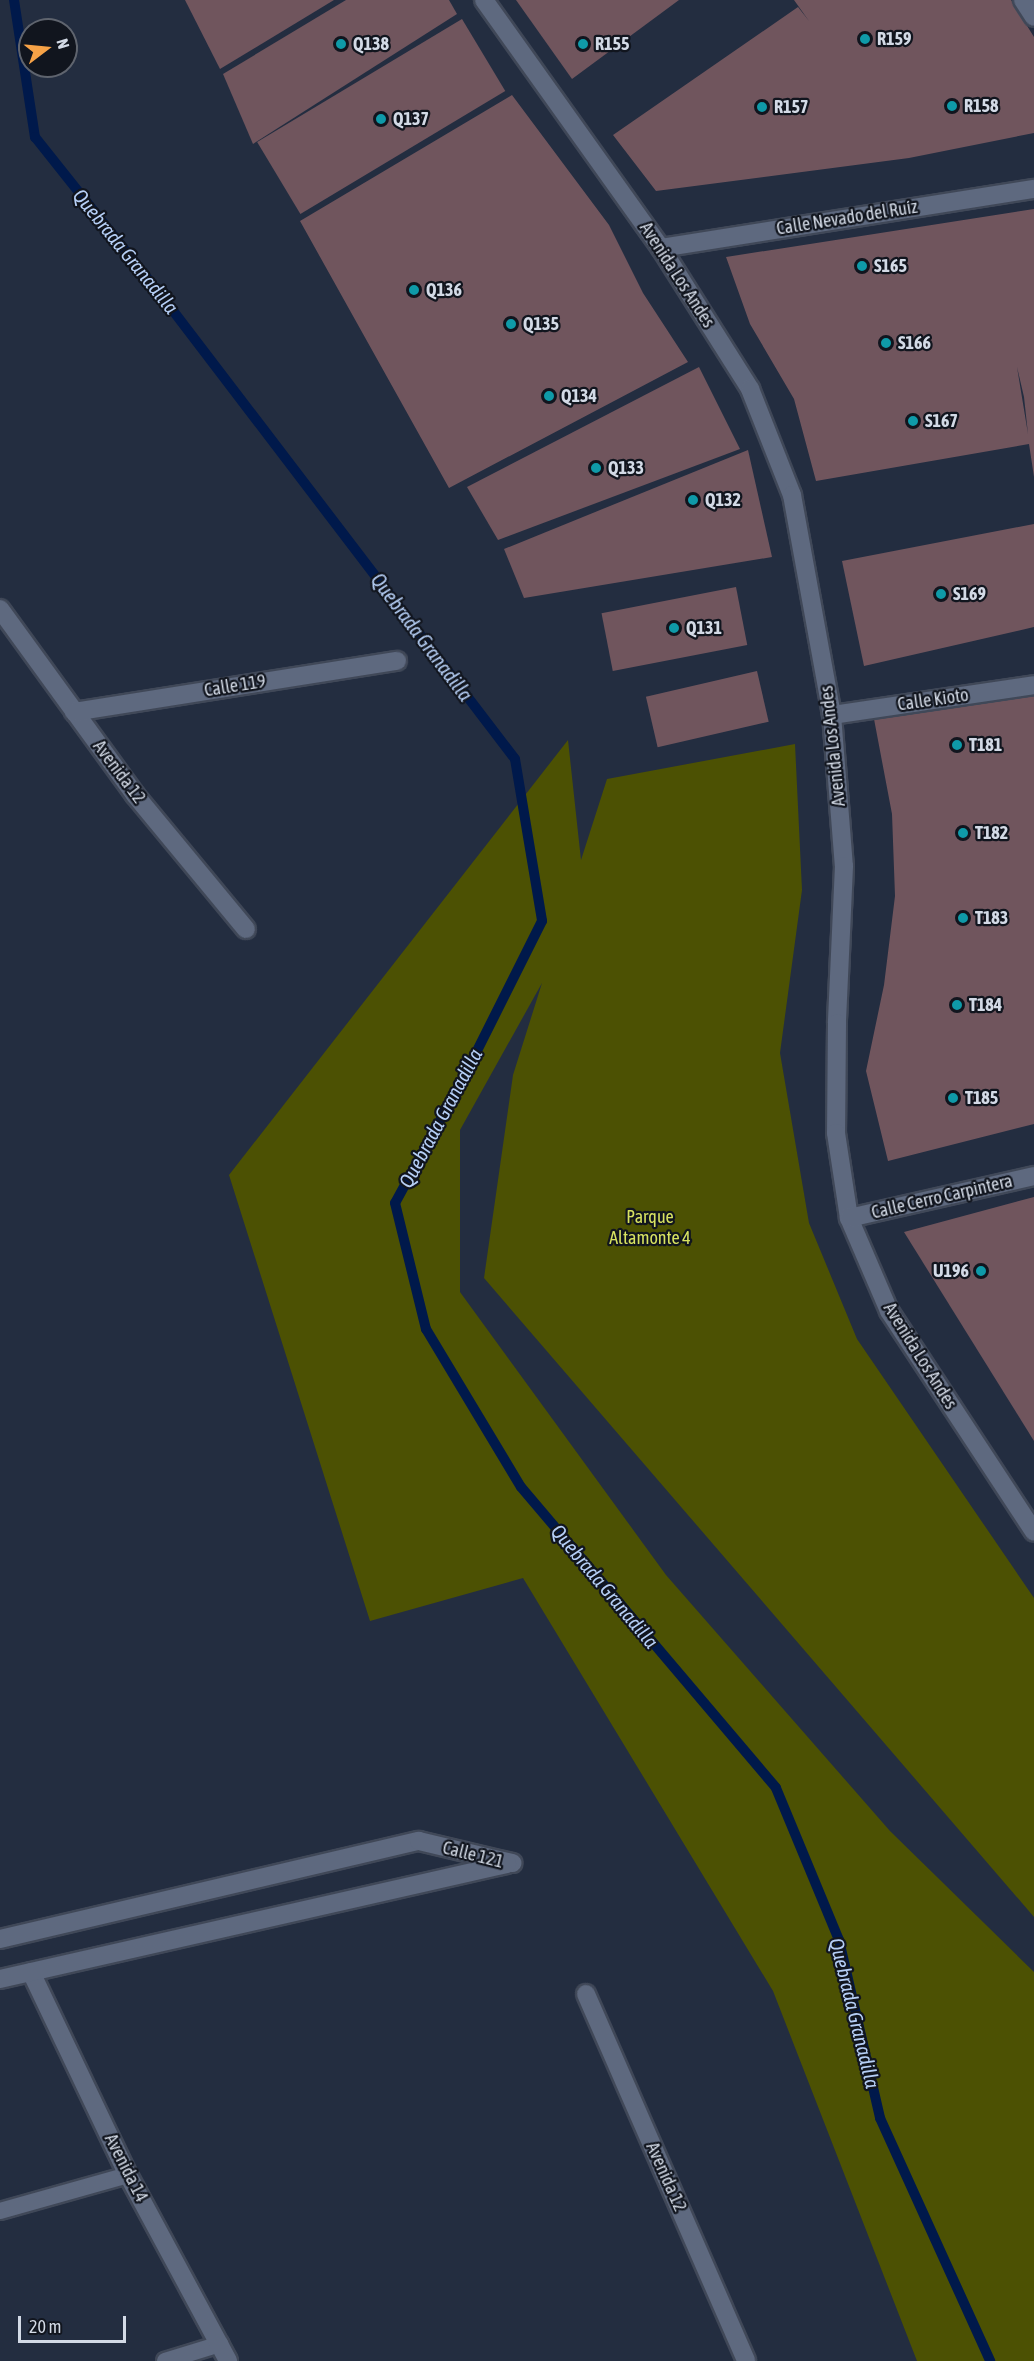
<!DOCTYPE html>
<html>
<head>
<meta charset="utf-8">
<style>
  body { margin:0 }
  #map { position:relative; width:1034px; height:2361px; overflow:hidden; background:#232d40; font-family:"Asap Condensed",sans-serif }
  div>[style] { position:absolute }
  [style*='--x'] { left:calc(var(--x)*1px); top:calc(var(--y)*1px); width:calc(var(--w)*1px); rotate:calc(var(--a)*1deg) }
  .green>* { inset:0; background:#4c5103 }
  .stream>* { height:10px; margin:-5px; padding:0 5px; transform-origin:5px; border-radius:5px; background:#00194b }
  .building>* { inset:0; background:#70555d; transform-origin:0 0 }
  .roads { filter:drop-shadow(2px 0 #404858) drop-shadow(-2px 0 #404858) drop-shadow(0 2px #404858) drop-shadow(0 -2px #404858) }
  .lane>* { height:16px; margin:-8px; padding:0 8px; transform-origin:8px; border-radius:8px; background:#5e697f }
  .street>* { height:18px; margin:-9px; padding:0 9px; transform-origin:9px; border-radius:9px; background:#5e697f }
  .dots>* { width:16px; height:16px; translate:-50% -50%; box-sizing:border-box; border:3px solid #11151e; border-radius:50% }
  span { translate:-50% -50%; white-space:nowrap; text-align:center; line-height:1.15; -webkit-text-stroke:4.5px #11151e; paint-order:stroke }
  .poi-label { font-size:18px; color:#d3dae6; font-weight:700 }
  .left { translate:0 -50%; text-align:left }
  .right { translate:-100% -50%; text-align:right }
  .street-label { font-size:18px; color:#d3dae6 }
  .park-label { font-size:18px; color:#d8e361 }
  .water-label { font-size:20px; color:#b6cff6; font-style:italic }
  .north { position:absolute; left:18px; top:18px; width:60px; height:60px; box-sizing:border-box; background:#11151e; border:2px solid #5f646e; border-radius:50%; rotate:74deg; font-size:16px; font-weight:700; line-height:24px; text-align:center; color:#d3dae6 }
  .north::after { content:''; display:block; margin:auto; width:21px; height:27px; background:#f6a247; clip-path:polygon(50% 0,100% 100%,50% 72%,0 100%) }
  .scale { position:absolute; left:18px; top:2316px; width:108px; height:27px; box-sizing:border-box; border:3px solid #d3dae6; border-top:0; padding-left:8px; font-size:18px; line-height:21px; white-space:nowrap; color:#d3dae6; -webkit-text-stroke:4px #11151e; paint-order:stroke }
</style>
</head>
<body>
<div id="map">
  <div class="green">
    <div style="clip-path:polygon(568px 740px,581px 860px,607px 779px,795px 744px,802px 890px,780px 1053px,809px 1223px,857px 1339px,1034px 1598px,1034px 1917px,484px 1278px,513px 1075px,542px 983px,460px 1130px,460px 1292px,666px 1575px,890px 1831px,1034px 1972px,1034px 2361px,917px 2361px,773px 1991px,523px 1578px,370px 1621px,229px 1175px)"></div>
  </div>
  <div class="stream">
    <div style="--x:14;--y:0;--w:139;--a:81.3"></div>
    <div style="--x:35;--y:137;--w:223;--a:51.5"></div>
    <div style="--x:174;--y:312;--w:562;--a:52.66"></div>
    <div style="--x:515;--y:759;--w:164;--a:80.5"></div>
    <div style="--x:542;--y:921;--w:170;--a:116.6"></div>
    <div style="--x:466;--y:1073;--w:148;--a:118.6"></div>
    <div style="--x:395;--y:1203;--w:130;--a:76.2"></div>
    <div style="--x:426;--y:1329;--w:184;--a:59"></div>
    <div style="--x:521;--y:1487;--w:394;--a:49.7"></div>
    <div style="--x:776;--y:1788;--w:165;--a:67.5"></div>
    <div style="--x:839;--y:1940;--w:183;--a:77"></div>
    <div style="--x:880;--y:2118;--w:267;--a:65.6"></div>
  </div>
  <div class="building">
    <div style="clip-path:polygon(185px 0,334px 0,220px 69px)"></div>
    <div style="clip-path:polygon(346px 0,449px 0,457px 14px,253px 144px,223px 74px)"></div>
    <div style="clip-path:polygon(516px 0,679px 0,572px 79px)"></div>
    <div style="clip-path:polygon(794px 0,1011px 0,1034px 37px,1034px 133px,909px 158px,656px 191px,613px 135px,798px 7px,809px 21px)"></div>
    <div style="left:462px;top:19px;width:84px;height:239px;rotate:59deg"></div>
    <div style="clip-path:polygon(512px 95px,609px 225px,643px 293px,688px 362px,449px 488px,300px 221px)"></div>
    <div style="clip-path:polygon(evenodd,1034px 209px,1034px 477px,1029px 444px,816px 481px,794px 399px,750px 324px,726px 257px,1034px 209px,1017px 367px,1024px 397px,1028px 434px,1017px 367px)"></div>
    <div style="clip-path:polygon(699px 367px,740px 449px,498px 540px,467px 487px)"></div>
    <div style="clip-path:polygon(748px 450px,772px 557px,524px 598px,504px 549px)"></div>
    <div style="clip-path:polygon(1034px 524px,1034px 627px,864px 666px,842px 561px)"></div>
    <div style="left:736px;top:587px;width:59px;height:137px;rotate:79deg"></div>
    <div style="left:757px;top:671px;width:52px;height:114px;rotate:77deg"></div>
    <div style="clip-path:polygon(1034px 691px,1034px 1124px,888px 1161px,866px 1071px,884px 985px,895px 896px,892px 814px,874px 719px)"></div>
    <div style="clip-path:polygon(1034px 1197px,1034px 1441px,904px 1232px)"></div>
  </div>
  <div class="roads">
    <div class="lane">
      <div style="--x:0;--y:2211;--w:133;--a:-15.7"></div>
      <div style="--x:165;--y:2361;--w:58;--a:-17.2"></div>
    </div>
    <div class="street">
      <div style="--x:484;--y:0;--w:305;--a:54.5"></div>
      <div style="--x:661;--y:248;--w:167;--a:57.7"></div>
      <div style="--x:750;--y:389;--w:114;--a:68.4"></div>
      <div style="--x:792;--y:495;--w:224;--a:79.7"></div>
      <div style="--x:832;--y:715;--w:151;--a:85.5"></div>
      <div style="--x:844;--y:866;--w:157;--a:92.6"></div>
      <div style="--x:837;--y:1023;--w:110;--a:90.5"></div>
      <div style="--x:836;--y:1133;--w:86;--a:81.3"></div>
      <div style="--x:849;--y:1218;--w:101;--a:66.7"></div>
      <div style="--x:889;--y:1311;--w:264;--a:56.7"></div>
      <div style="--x:1023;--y:0;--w:20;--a:57"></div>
      <div style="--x:661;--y:248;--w:378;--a:-9"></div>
      <div style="--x:0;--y:609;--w:230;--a:54"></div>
      <div style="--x:135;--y:795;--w:174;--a:50.4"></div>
      <div style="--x:74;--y:712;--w:327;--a:-9"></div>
      <div style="--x:832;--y:715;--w:204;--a:-8.4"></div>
      <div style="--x:849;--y:1218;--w:190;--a:-12.8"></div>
      <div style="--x:0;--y:1939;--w:430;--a:-13.2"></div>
      <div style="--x:419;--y:1841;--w:96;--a:13.3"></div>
      <div style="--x:31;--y:1972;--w:225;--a:64.5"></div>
      <div style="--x:128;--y:2175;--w:211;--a:61.7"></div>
      <div style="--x:0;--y:1979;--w:520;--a:-12.78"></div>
      <div style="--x:586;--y:1994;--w:400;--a:66.4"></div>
    </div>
  </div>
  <div class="dots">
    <div style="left:865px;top:39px;background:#0f9aa8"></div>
    <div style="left:341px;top:44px;background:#0f9aa8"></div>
    <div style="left:583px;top:44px;background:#0f9aa8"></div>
    <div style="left:952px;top:106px;background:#0f9aa8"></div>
    <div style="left:762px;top:107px;background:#0f9aa8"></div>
    <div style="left:381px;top:119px;background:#0f9aa8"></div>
    <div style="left:862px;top:266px;background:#0f9aa8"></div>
    <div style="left:414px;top:290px;background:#0f9aa8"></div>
    <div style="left:511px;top:324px;background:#0f9aa8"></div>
    <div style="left:886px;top:343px;background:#0f9aa8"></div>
    <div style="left:549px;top:396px;background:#0f9aa8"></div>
    <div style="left:913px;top:421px;background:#0f9aa8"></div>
    <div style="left:596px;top:468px;background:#0f9aa8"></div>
    <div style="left:693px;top:500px;background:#0f9aa8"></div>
    <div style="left:941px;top:594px;background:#0f9aa8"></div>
    <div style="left:674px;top:628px;background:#0f9aa8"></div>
    <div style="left:957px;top:745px;background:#0f9aa8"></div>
    <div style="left:963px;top:833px;background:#0f9aa8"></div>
    <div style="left:963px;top:918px;background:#0f9aa8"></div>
    <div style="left:957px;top:1005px;background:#0f9aa8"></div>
    <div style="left:953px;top:1098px;background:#0f9aa8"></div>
    <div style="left:981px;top:1271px;background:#0f9aa8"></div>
  </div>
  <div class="poi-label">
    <span class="left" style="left:877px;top:39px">R159</span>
    <span class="left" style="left:353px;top:44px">Q138</span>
    <span class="left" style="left:595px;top:44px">R155</span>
    <span class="left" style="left:964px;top:106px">R158</span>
    <span class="left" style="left:774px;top:107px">R157</span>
    <span class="left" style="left:393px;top:119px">Q137</span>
    <span class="left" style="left:874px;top:266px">S165</span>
    <span class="left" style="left:426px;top:290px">Q136</span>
    <span class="left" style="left:523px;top:324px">Q135</span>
    <span class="left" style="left:898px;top:343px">S166</span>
    <span class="left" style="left:561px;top:396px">Q134</span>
    <span class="left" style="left:925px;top:421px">S167</span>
    <span class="left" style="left:608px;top:468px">Q133</span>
    <span class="left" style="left:705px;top:500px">Q132</span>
    <span class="left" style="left:953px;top:594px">S169</span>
    <span class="left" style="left:686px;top:628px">Q131</span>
    <span class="left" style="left:969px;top:745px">T181</span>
    <span class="left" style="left:975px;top:833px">T182</span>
    <span class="left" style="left:975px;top:918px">T183</span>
    <span class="left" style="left:969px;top:1005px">T184</span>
    <span class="left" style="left:965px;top:1098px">T185</span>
    <span class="right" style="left:969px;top:1271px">U196</span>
  </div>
  <div class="street-label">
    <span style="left:847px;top:218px;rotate:-9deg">Calle Nevado del Ruíz</span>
    <span style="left:677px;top:275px;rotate:57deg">Avenida Los Andes</span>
    <span style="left:235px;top:686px;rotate:-9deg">Calle 119</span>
    <span style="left:933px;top:700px;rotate:-8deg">Calle Kioto</span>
    <span style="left:833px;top:746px;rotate:-96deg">Avenida Los Andes</span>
    <span style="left:119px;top:772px;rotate:53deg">Avenida 12</span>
    <span style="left:942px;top:1197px;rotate:-13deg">Calle Cerro Carpintera</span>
    <span style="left:920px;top:1356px;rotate:58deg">Avenida Los Andes</span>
    <span style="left:473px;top:1855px;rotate:14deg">Calle 121</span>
    <span style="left:126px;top:2168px;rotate:63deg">Avenida 14</span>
    <span style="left:666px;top:2177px;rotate:66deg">Avenida 12</span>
  </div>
  <div class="park-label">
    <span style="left:650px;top:1228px">Parque<br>Altamonte 4</span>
  </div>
  <div class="water-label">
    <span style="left:126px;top:251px;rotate:51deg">Quebrada Granadilla</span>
    <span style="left:422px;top:637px;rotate:53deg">Quebrada Granadilla</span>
    <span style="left:440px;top:1118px;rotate:-62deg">Quebrada Granadilla</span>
    <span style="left:605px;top:1586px;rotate:50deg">Quebrada Granadilla</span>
    <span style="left:855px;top:2013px;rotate:76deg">Quebrada Granadilla</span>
  </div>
  <div class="north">N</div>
  <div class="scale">20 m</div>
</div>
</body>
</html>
